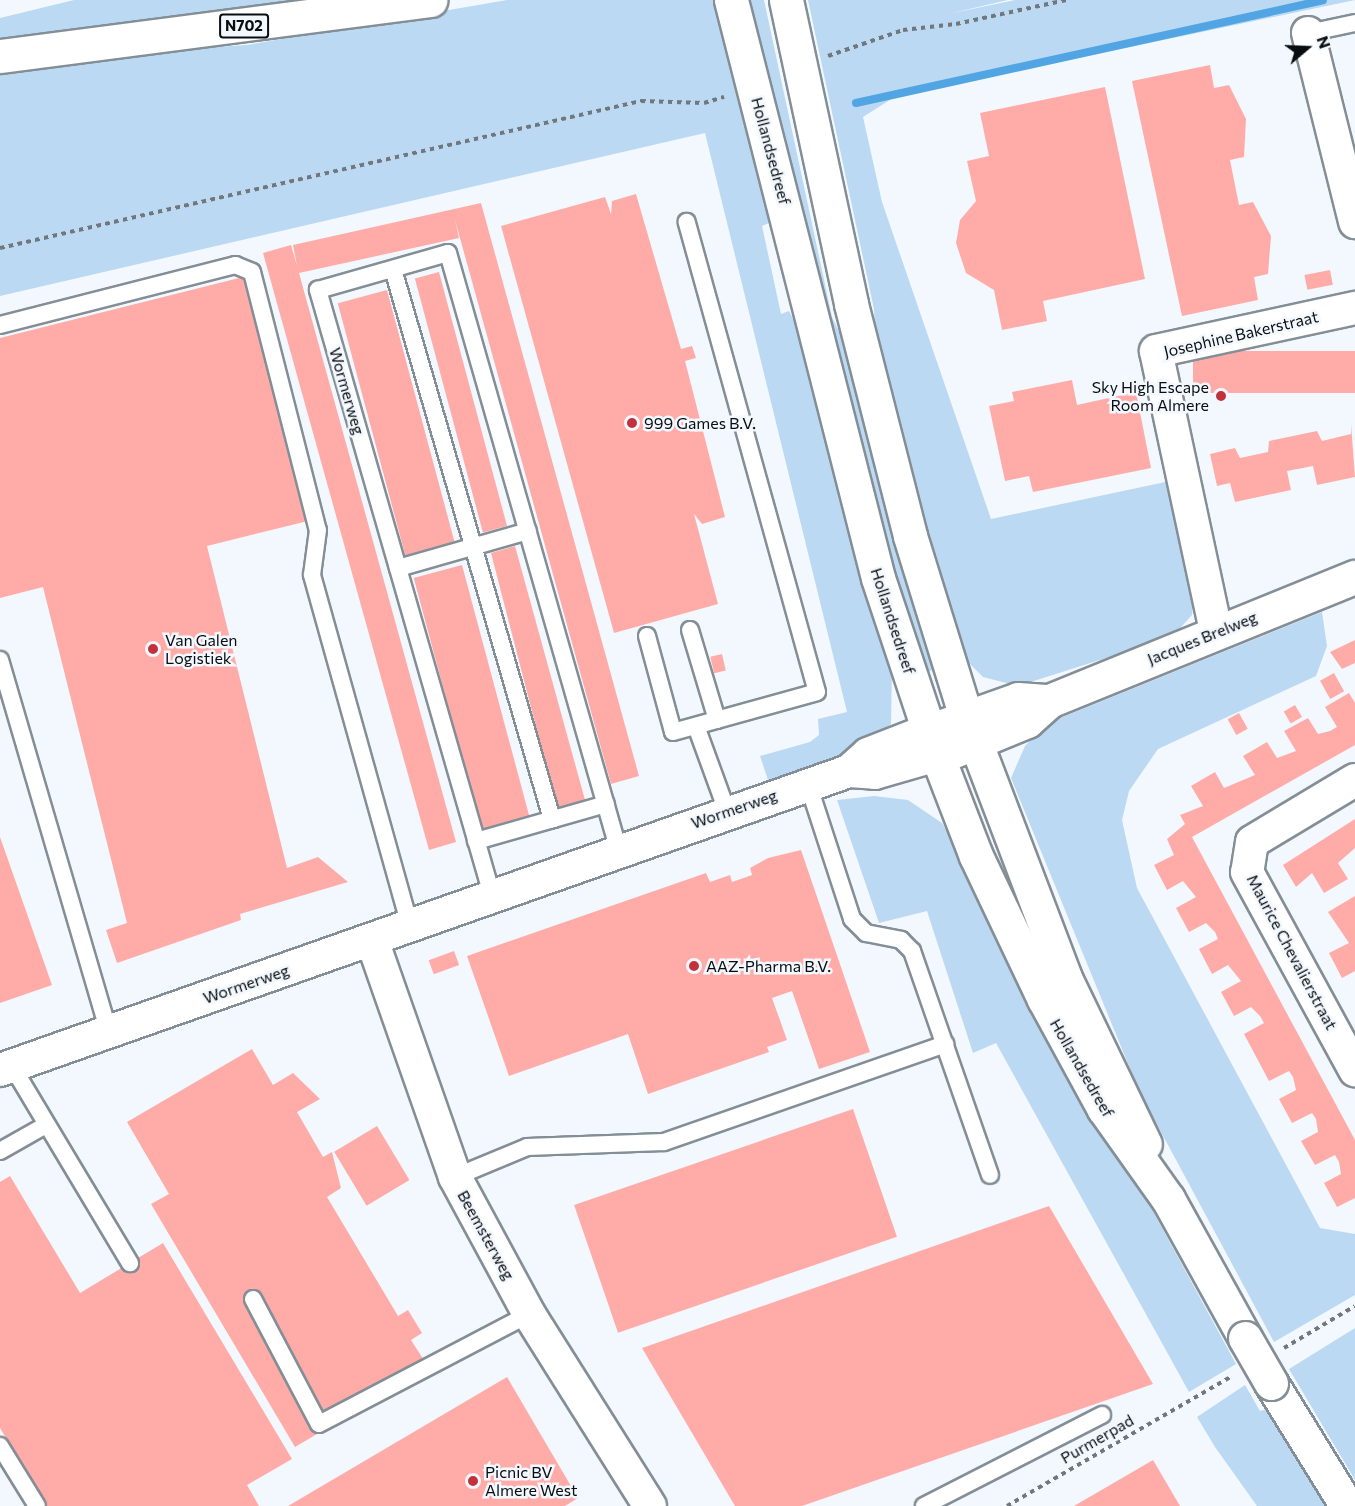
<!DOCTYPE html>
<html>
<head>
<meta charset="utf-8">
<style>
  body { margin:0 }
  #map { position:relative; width:1355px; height:1506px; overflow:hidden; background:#f2f8fe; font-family:Commissioner,sans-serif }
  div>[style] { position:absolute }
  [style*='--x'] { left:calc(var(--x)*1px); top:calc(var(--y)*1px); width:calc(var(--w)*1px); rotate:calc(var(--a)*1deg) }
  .green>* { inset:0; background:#bbd9f2 }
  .stream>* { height:8px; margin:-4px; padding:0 4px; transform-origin:4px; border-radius:4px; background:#52a5e3 }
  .building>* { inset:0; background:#ffaca9; transform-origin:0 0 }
  .path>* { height:4px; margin-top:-2px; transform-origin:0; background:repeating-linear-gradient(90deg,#72777c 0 4.5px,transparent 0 9px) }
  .roads { filter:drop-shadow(2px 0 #848e96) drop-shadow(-2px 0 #848e96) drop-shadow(0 2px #848e96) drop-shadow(0 -2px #848e96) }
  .lane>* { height:16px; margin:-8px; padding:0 8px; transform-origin:8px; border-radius:8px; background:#fff }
  .street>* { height:32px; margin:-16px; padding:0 16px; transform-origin:16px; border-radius:16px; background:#fff }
  .secondary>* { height:33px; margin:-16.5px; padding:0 16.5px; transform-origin:16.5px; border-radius:16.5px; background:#fff }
  .highway>* { height:33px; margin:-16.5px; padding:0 16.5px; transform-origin:16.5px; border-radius:16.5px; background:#fff }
  .bridges { filter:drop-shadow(2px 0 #848e96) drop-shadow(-2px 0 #848e96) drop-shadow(0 2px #848e96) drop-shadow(0 -2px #848e96) }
  .secondary-bridge>* { height:33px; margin:-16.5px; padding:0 16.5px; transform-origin:16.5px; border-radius:16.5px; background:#fff }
  .dots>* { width:16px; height:16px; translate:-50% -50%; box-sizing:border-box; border:3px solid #f2f8fe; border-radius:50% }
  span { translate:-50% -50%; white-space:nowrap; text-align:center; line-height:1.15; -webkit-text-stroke:5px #f2f8fe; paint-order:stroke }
  .shield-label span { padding:2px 4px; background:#f2f8fe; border:2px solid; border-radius:4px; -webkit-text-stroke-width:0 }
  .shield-label { font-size:15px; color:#090d10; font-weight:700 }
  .street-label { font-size:16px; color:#090d10 }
  .poi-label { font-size:16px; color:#090d10 }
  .right { translate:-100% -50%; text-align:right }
  .left { translate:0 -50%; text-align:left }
  .north { position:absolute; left:1277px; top:18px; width:60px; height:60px; -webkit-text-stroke:4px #f2f8fe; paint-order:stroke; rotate:71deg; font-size:16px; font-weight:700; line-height:24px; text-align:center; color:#090d10 }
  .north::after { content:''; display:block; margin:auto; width:21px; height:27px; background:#090d10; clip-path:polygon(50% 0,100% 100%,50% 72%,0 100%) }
</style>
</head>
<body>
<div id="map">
  <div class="green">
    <div style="clip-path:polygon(74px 0,321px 0,0 42px,0 18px)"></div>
    <div style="clip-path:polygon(507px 0,719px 0,758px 140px,769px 223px,762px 226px,781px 314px,789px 311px,804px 339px,892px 666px,891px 724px,849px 757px,769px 783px,760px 756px,810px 742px,819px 735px,818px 719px,847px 712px,705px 133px,0 296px,0 61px,247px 45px)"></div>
    <div style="clip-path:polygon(742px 0,764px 0,832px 317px,860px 374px,941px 667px,927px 672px,874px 501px)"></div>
    <div style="clip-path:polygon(808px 0,1008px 0,948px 14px,1015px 0,1355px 0,896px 96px,863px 117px,882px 202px,991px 519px,1170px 481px,1194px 595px,1192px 615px,1172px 637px,1018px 686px,983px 677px,964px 658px,876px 354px,874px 309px)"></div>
    <div style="clip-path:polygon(1322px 612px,1327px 646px,1316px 676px,1158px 749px,1129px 791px,1122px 820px,1137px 888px,1320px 1228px,1355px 1234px,1355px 1295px,1274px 1342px,1140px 1093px,1011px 778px,1025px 746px,1048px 723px)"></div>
    <div style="clip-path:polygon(874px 796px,908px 800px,942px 823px,1236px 1364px,1189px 1392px,996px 1043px,973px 1053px,927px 911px,879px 923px,837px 800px)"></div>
    <div style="clip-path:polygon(1355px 1328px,1355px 1480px,1289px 1369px)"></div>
    <div style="clip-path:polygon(1245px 1385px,1260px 1411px,1267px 1409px,1327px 1506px,1257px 1506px,1215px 1447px,1197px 1417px)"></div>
  </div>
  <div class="stream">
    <div style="--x:856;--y:103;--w:478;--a:-12.4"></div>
  </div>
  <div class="building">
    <div style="clip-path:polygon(1210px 65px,1214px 88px,1229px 85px,1246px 119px,1244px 157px,1230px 160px,1239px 205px,1253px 202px,1271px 236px,1268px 274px,1254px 277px,1258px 300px,1182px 316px,1132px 81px)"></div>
    <div style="clip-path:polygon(1105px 87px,1145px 279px,1043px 301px,1047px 321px,1002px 330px,994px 290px,966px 273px,956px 243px,960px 220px,976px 201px,967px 161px,989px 156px,980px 113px)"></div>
    <div style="clip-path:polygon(636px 194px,681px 349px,692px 346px,696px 358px,685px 361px,725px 517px,702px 524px,694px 514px,718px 604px,614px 633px,501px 226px,605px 197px,611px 214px,612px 201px)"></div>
    <div style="clip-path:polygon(481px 203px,639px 776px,611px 784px,455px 220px,459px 238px,299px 273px,456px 842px,429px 850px,263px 253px,291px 245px,297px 266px,293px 245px)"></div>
    <div style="left:1330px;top:270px;width:15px;height:26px;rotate:79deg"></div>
    <div style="left:439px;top:272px;width:263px;height:25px;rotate:75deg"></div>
    <div style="clip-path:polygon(247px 276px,308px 521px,207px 546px,287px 868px,318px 857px,348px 882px,240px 914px,241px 920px,117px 963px,106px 930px,127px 923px,43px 587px,0 598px,0 338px)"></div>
    <div style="left:387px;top:290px;width:263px;height:51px;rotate:75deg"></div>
    <div style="left:1355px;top:351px;width:42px;height:162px;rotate:90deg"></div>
    <div style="clip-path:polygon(1072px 380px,1077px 405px,1136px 392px,1151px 468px,1033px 492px,1029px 476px,1005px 481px,989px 406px,1014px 401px,1012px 392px)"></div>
    <div style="clip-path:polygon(1351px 424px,1355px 477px,1317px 485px,1313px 466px,1287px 471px,1291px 490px,1235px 502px,1230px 483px,1217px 486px,1210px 454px,1235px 448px,1240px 458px,1268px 452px,1269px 441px,1317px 431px,1322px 441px,1351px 434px)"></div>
    <div style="clip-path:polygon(515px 546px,585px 800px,557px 808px,491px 553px)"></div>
    <div style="left:462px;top:565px;width:263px;height:50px;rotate:75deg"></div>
    <div style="clip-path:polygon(1355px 640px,1355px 663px,1342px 669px,1330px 652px)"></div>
    <div style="left:722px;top:654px;width:17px;height:12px;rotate:77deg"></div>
    <div style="left:1334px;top:673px;width:21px;height:16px;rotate:61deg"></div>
    <div style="clip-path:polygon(1349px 693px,1355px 703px,1355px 745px,1192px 837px,1355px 1140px,1355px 1198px,1337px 1207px,1324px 1183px,1341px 1174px,1339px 1162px,1335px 1155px,1315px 1165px,1301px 1141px,1318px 1132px,1316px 1119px,1312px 1113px,1292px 1123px,1279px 1099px,1296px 1090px,1293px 1077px,1289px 1071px,1269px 1081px,1244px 1034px,1264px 1023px,1260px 1016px,1251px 1007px,1234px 1016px,1221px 992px,1241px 981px,1228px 965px,1212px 974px,1199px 949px,1218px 939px,1215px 932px,1206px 923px,1189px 932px,1176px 908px,1196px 897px,1183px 881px,1167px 890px,1154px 865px,1174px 855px,1167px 839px,1185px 824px,1180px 815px,1203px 806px,1191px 786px,1215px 772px,1224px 788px,1255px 775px,1243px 756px,1267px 742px,1277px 758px,1296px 751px,1284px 731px,1308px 718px,1318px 734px,1330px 731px,1337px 727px,1325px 707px)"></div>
    <div style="left:1295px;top:705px;width:14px;height:13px;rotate:60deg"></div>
    <div style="left:1239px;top:713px;width:18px;height:13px;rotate:61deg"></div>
    <div style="clip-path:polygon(1355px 819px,1355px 848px,1338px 863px,1348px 879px,1324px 893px,1312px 873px,1296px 887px,1283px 865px)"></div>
    <div style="clip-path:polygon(0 837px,52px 985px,0 1003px)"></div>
    <div style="clip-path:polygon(801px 850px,870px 1052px,819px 1069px,792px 991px,772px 998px,787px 1040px,767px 1047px,769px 1052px,648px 1094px,628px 1034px,509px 1076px,467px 956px,706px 873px,710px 882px,730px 875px,732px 882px,752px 875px,750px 868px,768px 858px)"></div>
    <div style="clip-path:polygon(1355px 896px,1355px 971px,1342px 978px,1329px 953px,1349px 943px,1328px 912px)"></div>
    <div style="left:454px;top:951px;width:15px;height:27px;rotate:70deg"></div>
    <div style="clip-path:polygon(252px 1049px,273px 1085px,293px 1073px,320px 1099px,297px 1112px,323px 1157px,332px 1152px,341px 1188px,327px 1197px,398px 1316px,408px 1310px,422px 1333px,411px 1340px,429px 1368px,295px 1447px,151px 1204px,169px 1194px,127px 1122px)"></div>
    <div style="left:853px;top:1109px;width:135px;height:295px;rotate:71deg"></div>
    <div style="left:377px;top:1126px;width:63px;height:50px;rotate:59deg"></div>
    <div style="clip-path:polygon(10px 1176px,80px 1293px,163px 1243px,292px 1459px,247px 1485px,259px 1506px,47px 1506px,0 1428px,0 1182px)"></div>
    <div style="clip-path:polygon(1049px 1206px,1153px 1384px,802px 1506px,735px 1506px,642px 1348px)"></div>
    <div style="clip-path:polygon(507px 1377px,578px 1498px,565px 1506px,288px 1506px)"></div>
    <div style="clip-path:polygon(1153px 1460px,1180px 1506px,1074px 1506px)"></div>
  </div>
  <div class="path">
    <div style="--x:828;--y:56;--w:79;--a:-19.1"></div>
    <div style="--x:903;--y:30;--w:53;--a:-6.5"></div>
    <div style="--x:956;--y:24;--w:113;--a:-12.3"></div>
    <div style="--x:0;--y:248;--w:658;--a:-12.92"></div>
    <div style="--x:641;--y:101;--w:63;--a:1.8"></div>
    <div style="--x:704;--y:103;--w:21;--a:-17"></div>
    <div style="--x:1284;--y:1348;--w:82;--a:-30.6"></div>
    <div style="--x:1007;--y:1506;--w:260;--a:-30"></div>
  </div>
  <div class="roads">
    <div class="lane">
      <div style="--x:1308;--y:33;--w:48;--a:-12"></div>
      <div style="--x:393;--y:269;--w:573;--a:73.88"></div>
      <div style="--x:0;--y:325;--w:243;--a:-14.3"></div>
      <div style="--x:235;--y:265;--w:18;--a:22"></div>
      <div style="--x:252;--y:272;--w:266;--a:75.7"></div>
      <div style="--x:318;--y:530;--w:45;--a:97.6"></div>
      <div style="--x:312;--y:575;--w:363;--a:74.4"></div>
      <div style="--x:398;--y:568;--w:135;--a:-15.9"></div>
      <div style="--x:690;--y:630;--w:94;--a:73.3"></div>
      <div style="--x:647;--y:636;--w:99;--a:74.8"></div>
      <div style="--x:673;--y:732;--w:149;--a:-15.5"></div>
      <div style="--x:817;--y:692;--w:488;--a:-105.5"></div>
      <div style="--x:0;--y:660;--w:388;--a:73.7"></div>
      <div style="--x:696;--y:726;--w:90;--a:70"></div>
      <div style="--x:808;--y:784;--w:142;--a:71.9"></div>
      <div style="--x:852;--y:919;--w:20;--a:45"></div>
      <div style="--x:866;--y:933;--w:36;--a:11"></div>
      <div style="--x:901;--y:940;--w:16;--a:45"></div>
      <div style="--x:912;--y:951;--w:237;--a:70.8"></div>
      <div style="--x:476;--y:841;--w:135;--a:-15.9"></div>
      <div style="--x:492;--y:895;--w:630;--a:-106.05"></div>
      <div style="--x:318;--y:290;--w:135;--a:-15.9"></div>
      <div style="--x:448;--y:253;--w:619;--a:74.05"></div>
      <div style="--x:12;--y:1066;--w:230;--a:59.1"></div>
      <div style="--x:0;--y:1151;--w:53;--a:-29.5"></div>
      <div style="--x:455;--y:1177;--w:78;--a:-22.6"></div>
      <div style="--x:527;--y:1147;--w:137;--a:-2.1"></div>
      <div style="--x:664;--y:1142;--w:298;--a:-19.2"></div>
      <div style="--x:253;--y:1299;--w:141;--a:62.2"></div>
      <div style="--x:319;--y:1424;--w:237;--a:-27.6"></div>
      <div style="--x:0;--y:1446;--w:70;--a:58.3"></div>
      <div style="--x:924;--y:1506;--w:200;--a:-27.1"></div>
    </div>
    <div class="street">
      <div style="--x:1308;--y:33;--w:195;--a:76"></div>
      <div style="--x:1216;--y:631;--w:286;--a:-102.1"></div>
      <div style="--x:1156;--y:351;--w:204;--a:-12.2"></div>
      <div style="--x:849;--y:771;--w:26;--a:4"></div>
      <div style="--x:875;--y:773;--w:65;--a:-16.2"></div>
      <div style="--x:1355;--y:780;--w:120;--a:149"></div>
      <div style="--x:1252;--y:842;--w:30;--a:99"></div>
      <div style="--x:1247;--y:872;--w:226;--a:61.4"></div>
      <div style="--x:372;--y:940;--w:251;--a:70.7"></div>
      <div style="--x:455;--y:1177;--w:156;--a:61.6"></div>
      <div style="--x:529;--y:1314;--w:227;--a:57.8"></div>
      <div style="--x:0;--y:1070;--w:900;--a:-19.4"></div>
      <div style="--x:849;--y:771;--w:25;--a:-42"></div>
      <div style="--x:868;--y:754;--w:66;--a:-21.5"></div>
    </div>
    <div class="secondary">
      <div style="--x:731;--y:0;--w:596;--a:75.73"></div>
      <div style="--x:878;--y:578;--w:187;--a:71.6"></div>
      <div style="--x:937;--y:755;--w:108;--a:68.9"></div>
      <div style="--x:976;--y:856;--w:158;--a:64.6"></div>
      <div style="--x:1044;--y:999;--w:125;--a:61.4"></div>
      <div style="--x:1104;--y:1109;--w:110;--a:54.6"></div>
      <div style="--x:1168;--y:1199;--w:159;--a:61"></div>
      <div style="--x:786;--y:0;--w:311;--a:77.9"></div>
      <div style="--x:851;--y:304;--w:239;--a:75.7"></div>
      <div style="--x:910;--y:536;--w:189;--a:72.8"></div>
      <div style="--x:966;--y:717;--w:279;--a:69.2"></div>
      <div style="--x:1065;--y:978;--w:184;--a:64.3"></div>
      <div style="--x:945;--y:725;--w:77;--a:-19.6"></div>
      <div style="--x:1018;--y:699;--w:31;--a:4"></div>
      <div style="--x:954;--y:751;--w:79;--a:-22.3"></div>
      <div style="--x:1027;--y:721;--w:30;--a:-42"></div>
      <div style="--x:1049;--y:701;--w:330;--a:-22.1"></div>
      <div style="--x:1271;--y:1383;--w:145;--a:58.3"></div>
    </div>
    <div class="highway">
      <div style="--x:0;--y:56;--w:434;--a:-7.4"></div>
    </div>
  </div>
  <div class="bridges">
    <div class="secondary-bridge">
      <div style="--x:1245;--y:1338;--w:52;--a:60"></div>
    </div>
  </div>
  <div class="dots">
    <div style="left:1221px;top:396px;background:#c2323d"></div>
    <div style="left:632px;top:423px;background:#c2323d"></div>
    <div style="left:153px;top:649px;background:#c2323d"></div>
    <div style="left:694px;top:966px;background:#c2323d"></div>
    <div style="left:473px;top:1481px;background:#c2323d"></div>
  </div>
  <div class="shield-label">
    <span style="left:244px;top:26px">N702</span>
  </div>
  <div class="street-label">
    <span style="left:771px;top:151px;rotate:75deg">Hollandsedreef</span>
    <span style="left:1241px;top:334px;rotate:-13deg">Josephine Bakerstraat</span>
    <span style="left:347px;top:391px;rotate:74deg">Wormerweg</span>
    <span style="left:893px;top:621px;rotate:72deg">Hollandsedreef</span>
    <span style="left:1202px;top:638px;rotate:-22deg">Jacques Brelweg</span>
    <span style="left:734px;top:809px;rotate:-19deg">Wormerweg</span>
    <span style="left:1292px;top:952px;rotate:62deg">Maurice Chevalierstraat</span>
    <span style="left:246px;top:984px;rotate:-19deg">Wormerweg</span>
    <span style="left:1082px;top:1068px;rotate:60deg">Hollandsedreef</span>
    <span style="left:486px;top:1235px;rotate:61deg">Beemsterweg</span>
    <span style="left:1097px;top:1439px;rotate:-30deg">Purmerpad</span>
  </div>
  <div class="poi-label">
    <span class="right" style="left:1209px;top:396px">Sky High Escape<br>Room Almere</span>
    <span class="left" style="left:644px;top:423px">999 Games B.V.</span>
    <span class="left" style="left:165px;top:649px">Van Galen<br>Logistiek</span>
    <span class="left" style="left:706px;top:966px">AAZ-Pharma B.V.</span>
    <span class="left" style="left:485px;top:1481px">Picnic BV<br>Almere West</span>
  </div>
  <div class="north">N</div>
</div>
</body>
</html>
